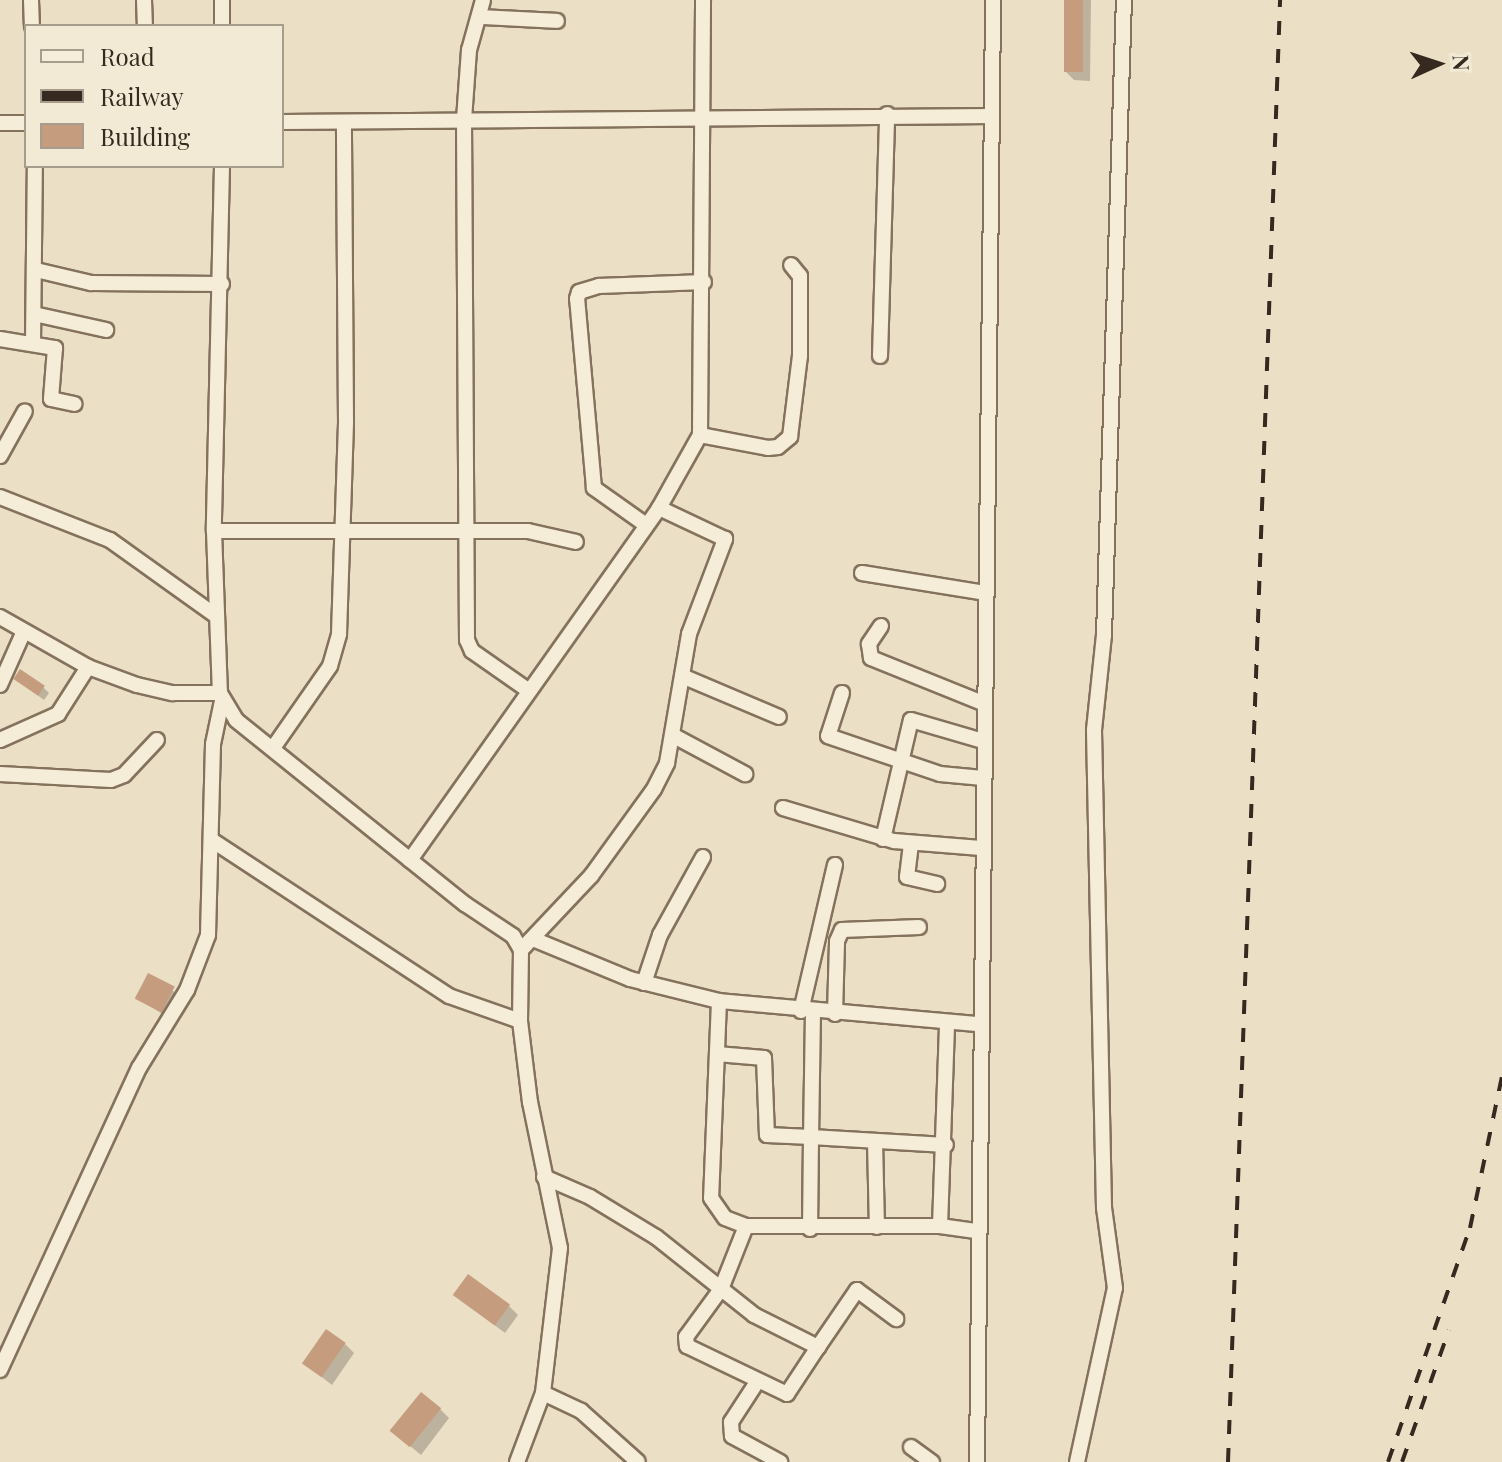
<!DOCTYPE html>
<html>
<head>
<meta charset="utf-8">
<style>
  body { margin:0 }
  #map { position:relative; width:1502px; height:1462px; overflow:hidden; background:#ebdfc6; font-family:"Playfair Display",serif }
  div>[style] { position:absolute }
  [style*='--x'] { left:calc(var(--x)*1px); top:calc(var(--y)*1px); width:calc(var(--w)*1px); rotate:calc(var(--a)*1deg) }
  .shadow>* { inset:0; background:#0003; transform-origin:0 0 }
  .building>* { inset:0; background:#c69c7f; transform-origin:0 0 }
  .roads { filter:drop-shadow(2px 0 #84725d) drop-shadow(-2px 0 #84725d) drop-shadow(0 2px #84725d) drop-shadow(0 -2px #84725d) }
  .minor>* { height:14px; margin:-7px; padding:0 7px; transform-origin:7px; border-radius:7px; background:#f6edd9 }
  .rail>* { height:4px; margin-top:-2px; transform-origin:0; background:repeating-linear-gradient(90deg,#362a20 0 14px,transparent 0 28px) }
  span { translate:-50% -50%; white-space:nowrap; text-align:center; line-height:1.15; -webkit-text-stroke:7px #f3ead5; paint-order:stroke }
  .legend { position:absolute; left:24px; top:24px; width:260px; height:144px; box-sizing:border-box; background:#f3ead5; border:2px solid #a79d8d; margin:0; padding:10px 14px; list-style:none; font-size:24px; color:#362a20 }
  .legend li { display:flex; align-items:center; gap:16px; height:40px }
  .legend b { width:40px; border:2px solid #a79d8d }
  .north { position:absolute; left:1398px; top:24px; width:80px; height:80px; -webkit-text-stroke:6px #f3ead5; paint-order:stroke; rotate:87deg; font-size:22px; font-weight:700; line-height:32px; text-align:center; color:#362a20 }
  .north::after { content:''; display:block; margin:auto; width:28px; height:36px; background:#362a20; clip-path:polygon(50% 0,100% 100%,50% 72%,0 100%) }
</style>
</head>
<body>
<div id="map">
  <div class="shadow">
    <div style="clip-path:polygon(1066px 0,1091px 0,1090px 81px,1074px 80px,1065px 71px)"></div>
    <div style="clip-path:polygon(22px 684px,43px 687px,49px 693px,44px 700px)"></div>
    <div style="left:148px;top:976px;width:37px;height:25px;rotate:31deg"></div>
    <div style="clip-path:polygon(465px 1303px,509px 1306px,518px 1315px,505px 1333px)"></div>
    <div style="clip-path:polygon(345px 1344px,354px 1353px,332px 1385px,305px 1364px)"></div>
    <div style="clip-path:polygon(440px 1409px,449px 1418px,421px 1455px,403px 1440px)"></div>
  </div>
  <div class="building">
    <div style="left:1064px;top:0;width:19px;height:72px"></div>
    <div style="left:20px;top:669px;width:30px;height:12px;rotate:34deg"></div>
    <div style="left:148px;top:973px;width:30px;height:29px;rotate:27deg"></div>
    <div style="left:468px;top:1274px;width:52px;height:26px;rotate:36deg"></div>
    <div style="left:326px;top:1329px;width:24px;height:42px;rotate:35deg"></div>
    <div style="left:421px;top:1392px;width:26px;height:50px;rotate:39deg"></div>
  </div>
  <div class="roads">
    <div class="minor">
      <div style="--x:31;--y:0;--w:26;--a:88"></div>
      <div style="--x:144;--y:0;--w:26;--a:88"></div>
      <div style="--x:222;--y:0;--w:26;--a:90"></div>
      <div style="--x:483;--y:0;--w:52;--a:105.6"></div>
      <div style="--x:469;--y:50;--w:70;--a:94.1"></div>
      <div style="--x:464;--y:120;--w:520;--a:89.67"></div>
      <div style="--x:467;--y:640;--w:12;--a:66"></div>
      <div style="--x:472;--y:651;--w:68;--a:34.9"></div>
      <div style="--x:481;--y:17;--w:76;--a:3"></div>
      <div style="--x:282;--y:122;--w:710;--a:-0.48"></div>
      <div style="--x:0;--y:123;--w:26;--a:0"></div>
      <div style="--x:222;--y:166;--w:365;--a:91.3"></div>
      <div style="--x:214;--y:531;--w:162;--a:87.9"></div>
      <div style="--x:220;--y:693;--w:31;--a:59"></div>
      <div style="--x:236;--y:720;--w:294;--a:38.8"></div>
      <div style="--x:465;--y:904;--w:58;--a:33.7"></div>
      <div style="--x:513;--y:936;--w:16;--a:60"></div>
      <div style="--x:521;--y:950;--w:71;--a:90.8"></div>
      <div style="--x:520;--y:1021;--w:82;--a:83"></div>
      <div style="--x:530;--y:1102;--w:149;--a:78.4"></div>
      <div style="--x:560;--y:1248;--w:146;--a:96.7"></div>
      <div style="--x:543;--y:1393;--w:74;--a:110.6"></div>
      <div style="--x:36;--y:270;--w:57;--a:13.3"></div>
      <div style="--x:91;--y:283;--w:131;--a:0.4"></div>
      <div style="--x:34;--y:314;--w:74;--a:12.5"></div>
      <div style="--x:0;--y:339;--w:56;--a:9.3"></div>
      <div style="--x:55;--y:348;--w:51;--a:94.5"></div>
      <div style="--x:51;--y:399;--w:24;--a:12"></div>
      <div style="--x:33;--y:344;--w:178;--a:-89.4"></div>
      <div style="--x:880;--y:356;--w:242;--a:-88.3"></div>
      <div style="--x:700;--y:435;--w:69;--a:10.8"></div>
      <div style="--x:768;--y:448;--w:10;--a:-6"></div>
      <div style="--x:778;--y:447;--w:16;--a:-40"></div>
      <div style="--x:790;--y:437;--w:82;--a:-83"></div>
      <div style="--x:800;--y:356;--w:80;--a:-90"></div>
      <div style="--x:800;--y:276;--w:14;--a:-129"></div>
      <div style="--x:0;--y:456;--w:51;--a:-60.9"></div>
      <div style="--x:0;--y:497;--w:118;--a:21.4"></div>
      <div style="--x:110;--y:540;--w:130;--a:35.6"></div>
      <div style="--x:646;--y:525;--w:64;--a:-144.6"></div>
      <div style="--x:594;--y:488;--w:190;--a:-95.1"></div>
      <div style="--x:577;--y:299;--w:7;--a:-74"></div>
      <div style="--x:579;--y:292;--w:21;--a:-17"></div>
      <div style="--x:599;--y:286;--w:105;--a:-2.2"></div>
      <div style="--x:214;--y:531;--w:314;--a:0"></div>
      <div style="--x:528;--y:531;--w:49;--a:12.9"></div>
      <div style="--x:862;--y:573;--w:126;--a:9.2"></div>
      <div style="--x:0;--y:617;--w:101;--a:29.6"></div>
      <div style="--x:88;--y:667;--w:52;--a:20.2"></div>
      <div style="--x:137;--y:685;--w:37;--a:13"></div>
      <div style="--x:173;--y:693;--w:47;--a:0"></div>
      <div style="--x:881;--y:626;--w:22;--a:124"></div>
      <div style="--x:869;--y:644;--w:14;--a:82"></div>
      <div style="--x:871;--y:658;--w:123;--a:22"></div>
      <div style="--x:682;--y:676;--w:105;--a:22.9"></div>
      <div style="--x:0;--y:685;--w:59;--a:-66"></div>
      <div style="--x:842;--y:693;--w:45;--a:108"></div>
      <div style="--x:828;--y:736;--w:118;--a:18.7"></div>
      <div style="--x:940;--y:774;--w:43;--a:5.3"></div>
      <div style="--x:674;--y:736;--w:81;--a:28.2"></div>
      <div style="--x:0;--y:740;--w:64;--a:-24.1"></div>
      <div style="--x:58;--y:714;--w:56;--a:-57.4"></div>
      <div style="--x:273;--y:748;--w:100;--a:-55.2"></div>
      <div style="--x:330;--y:666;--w:33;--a:-74"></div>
      <div style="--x:339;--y:634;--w:212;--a:-88.1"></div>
      <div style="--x:346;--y:422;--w:300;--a:-90.4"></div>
      <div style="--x:0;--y:774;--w:111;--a:3.1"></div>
      <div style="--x:111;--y:780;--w:14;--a:-21"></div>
      <div style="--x:124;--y:775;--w:48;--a:-46.7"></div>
      <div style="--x:783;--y:808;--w:116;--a:16.6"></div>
      <div style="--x:894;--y:841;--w:87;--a:4.6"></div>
      <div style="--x:883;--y:839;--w:122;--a:-76.8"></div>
      <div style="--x:911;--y:720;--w:75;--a:16.3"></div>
      <div style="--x:213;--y:841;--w:282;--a:33.3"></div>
      <div style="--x:449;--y:996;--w:75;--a:19.4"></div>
      <div style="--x:911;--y:844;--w:33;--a:97"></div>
      <div style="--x:907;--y:877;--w:31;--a:13"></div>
      <div style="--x:410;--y:860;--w:431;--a:-54.7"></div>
      <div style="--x:659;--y:508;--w:84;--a:-60.7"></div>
      <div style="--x:700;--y:435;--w:435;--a:-89.6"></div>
      <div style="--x:533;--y:939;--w:105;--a:22.4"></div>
      <div style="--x:630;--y:979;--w:92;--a:13.9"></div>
      <div style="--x:719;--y:1001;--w:260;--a:5.1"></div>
      <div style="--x:521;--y:950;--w:102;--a:-46.6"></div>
      <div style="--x:591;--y:876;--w:107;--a:-54.1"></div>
      <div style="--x:654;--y:789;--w:29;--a:-63"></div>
      <div style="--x:667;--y:763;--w:131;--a:-80.3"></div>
      <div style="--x:689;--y:634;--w:102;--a:-69.2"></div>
      <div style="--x:725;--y:539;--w:73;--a:-154.8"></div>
      <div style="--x:644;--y:983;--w:51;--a:-71.6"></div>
      <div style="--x:660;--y:935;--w:89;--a:-61.1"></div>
      <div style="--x:719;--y:1001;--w:197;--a:92.3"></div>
      <div style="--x:711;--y:1198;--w:24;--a:55"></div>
      <div style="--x:725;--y:1218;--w:22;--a:21"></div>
      <div style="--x:746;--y:1226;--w:194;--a:0"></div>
      <div style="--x:940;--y:1226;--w:204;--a:-88"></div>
      <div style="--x:801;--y:1011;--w:150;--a:-76.9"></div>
      <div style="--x:813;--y:1012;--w:125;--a:90.9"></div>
      <div style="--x:811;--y:1137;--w:135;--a:3.4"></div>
      <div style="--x:835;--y:1014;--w:73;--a:-88.4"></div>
      <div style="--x:837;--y:941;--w:12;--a:-66"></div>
      <div style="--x:842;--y:930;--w:77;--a:-2.2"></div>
      <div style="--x:717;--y:1054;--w:47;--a:4.9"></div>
      <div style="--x:764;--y:1058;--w:77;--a:87.8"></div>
      <div style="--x:767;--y:1135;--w:44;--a:2.6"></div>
      <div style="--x:811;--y:1137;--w:92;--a:90.6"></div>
      <div style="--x:875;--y:1141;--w:86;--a:88.7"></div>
      <div style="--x:544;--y:1177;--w:50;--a:23.5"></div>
      <div style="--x:590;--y:1197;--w:77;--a:31.2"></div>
      <div style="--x:656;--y:1237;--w:125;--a:38.5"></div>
      <div style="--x:754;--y:1315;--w:72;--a:26.6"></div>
      <div style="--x:818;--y:1347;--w:69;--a:-55.6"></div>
      <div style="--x:857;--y:1290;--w:49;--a:36.6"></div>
      <div style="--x:746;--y:1226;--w:68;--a:111.6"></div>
      <div style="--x:721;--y:1289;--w:59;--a:126.1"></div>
      <div style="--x:686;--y:1337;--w:9;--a:84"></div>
      <div style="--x:687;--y:1346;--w:111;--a:25.6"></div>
      <div style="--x:787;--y:1394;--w:56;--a:-56.6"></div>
      <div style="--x:940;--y:1226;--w:36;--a:8"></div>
      <div style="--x:0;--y:1370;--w:332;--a:-65.3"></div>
      <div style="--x:139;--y:1068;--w:92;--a:-58.4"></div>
      <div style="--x:187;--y:990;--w:59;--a:-69.1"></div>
      <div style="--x:208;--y:935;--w:191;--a:-88.5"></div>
      <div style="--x:213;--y:744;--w:44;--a:-78.2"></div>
      <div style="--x:757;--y:1382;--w:48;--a:123"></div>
      <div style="--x:731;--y:1422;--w:14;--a:86"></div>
      <div style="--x:732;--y:1436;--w:55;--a:28.4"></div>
      <div style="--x:543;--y:1393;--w:42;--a:25.3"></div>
      <div style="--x:581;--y:1411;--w:76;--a:41.8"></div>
      <div style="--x:911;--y:1447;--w:26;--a:36"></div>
      <div style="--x:977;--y:1462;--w:1462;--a:-89.37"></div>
      <div style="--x:1077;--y:1462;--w:178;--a:-77.7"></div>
      <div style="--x:1115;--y:1288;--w:81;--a:-97.8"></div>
      <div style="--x:1104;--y:1208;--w:478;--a:-91.2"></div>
      <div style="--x:1094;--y:730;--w:96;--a:-84"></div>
      <div style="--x:1104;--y:635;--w:635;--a:-88.2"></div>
    </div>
  </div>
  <div class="rail">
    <div style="--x:1228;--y:1462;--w:1463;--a:-87.96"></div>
    <div style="--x:1388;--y:1462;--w:248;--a:-70.7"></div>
    <div style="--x:1470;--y:1228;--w:155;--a:-78.1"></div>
    <div style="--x:1402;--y:1462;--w:140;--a:-70.4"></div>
  </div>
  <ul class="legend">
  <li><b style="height:10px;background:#f6edd9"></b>Road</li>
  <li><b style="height:10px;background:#362a20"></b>Railway</li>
  <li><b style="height:22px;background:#c69c7f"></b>Building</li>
  </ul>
  <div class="north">N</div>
</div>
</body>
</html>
